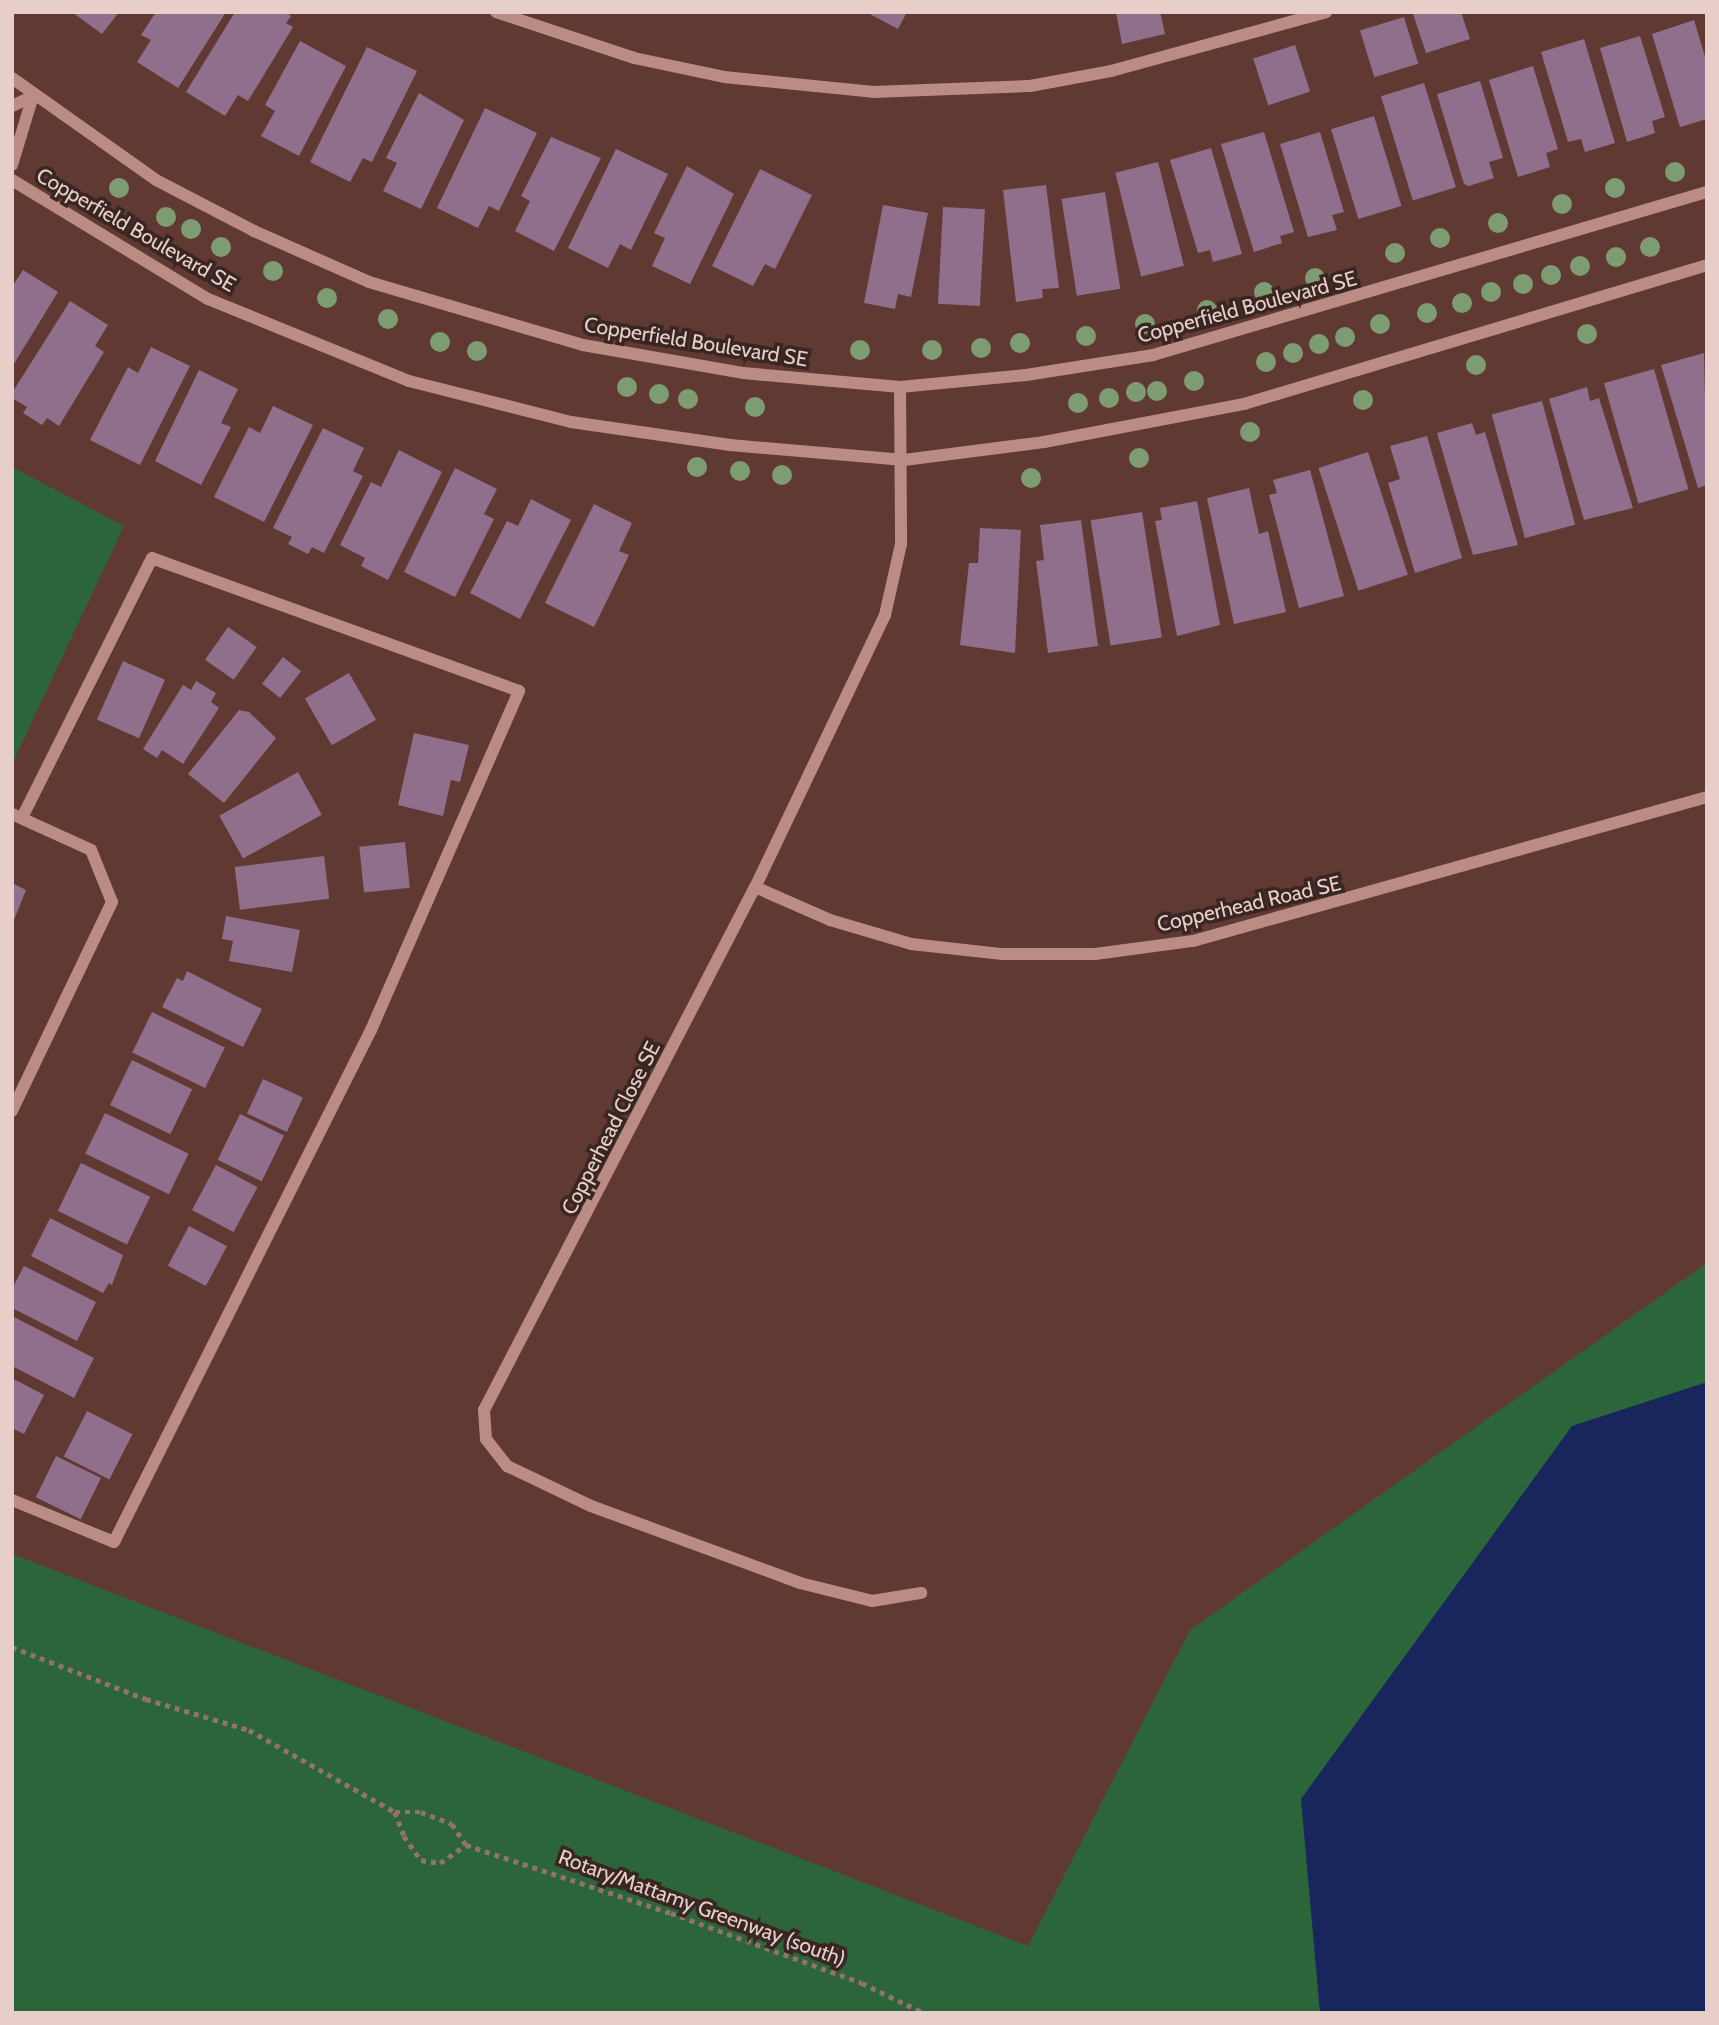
<!DOCTYPE html>
<html>
<head>
<meta charset="utf-8">
<style>
  body { margin:0 }
  #map { position:relative; width:1719px; height:2025px; overflow:hidden; background:#613933; font-family:Cabin,sans-serif }
  div>[style] { position:absolute }
  [style*='--x'] { left:calc(var(--x)*1px); top:calc(var(--y)*1px); width:calc(var(--w)*1px); rotate:calc(var(--a)*1deg) }
  .green>* { inset:0; background:#2d653b }
  .water>* { inset:0; background:#19265e }
  .building>* { inset:0; background:#8f6f8c; transform-origin:0 0 }
  .path>* { height:4.5px; margin-top:-2.25px; transform-origin:0; background:repeating-linear-gradient(90deg,#93716c 0 5px,transparent 0 10px) }
  .minor>* { height:12px; margin:-6px; padding:0 6px; transform-origin:6px; border-radius:6px; background:#bb8c84 }
  .trees>* { width:20px; height:20px; margin:-10px; border-radius:50%; background:#7d9c72 }
  span { translate:-50% -50%; white-space:nowrap; text-align:center; line-height:1.15; -webkit-text-stroke:7px #392623; paint-order:stroke }
  .street-label { font-size:21px; color:#e7cec9 }
  .frame { position:absolute; inset:0; border:14px solid #e7cec9; pointer-events:none }
</style>
</head>
<body>
<div id="map">
  <div class="green">
    <div style="clip-path:polygon(12px 467px,124px 526px,12px 764px)"></div>
    <div style="clip-path:polygon(1707px 1263px,1707px 2013px,12px 2013px,12px 1554px,1028px 1946px,1190px 1630px)"></div>
  </div>
  <div class="water">
    <div style="clip-path:polygon(1707px 1382px,1707px 2013px,1320px 2013px,1301px 1799px,1572px 1426px)"></div>
  </div>
  <div class="building">
    <div style="clip-path:polygon(72px 12px,119px 12px,102px 34px)"></div>
    <div style="clip-path:polygon(156px 12px,226px 12px,178px 88px,137px 62px,151px 40px,141px 35px)"></div>
    <div style="clip-path:polygon(235px 12px,285px 12px,291px 16px,286px 23px,293px 27px,248px 101px,238px 95px,225px 116px,186px 92px)"></div>
    <div style="clip-path:polygon(866px 12px,907px 12px,898px 29px)"></div>
    <div style="clip-path:polygon(1116px 12px,1160px 12px,1165px 34px,1122px 44px)"></div>
    <div style="clip-path:polygon(1461px 12px,1470px 39px,1426px 53px,1413px 14px)"></div>
    <div style="left:1404px;top:17px;width:49px;height:46px;rotate:73deg"></div>
    <div style="clip-path:polygon(1694px 20px,1707px 63px,1707px 119px,1680px 127px,1652px 34px)"></div>
    <div style="clip-path:polygon(1640px 36px,1665px 117px,1652px 121px,1655px 133px,1627px 142px,1600px 48px)"></div>
    <div style="clip-path:polygon(1584px 39px,1615px 143px,1585px 152px,1581px 139px,1568px 142px,1541px 52px)"></div>
    <div style="clip-path:polygon(300px 41px,346px 66px,299px 156px,261px 136px,275px 111px,265px 105px)"></div>
    <div style="left:1295px;top:45px;width:49px;height:44px;rotate:72deg"></div>
    <div style="clip-path:polygon(367px 47px,417px 71px,372px 162px,363px 158px,350px 182px,310px 162px)"></div>
    <div style="clip-path:polygon(1533px 66px,1558px 149px,1546px 153px,1550px 167px,1518px 177px,1489px 80px)"></div>
    <div style="clip-path:polygon(1480px 81px,1503px 158px,1489px 162px,1494px 178px,1469px 186px,1464px 184px,1437px 94px)"></div>
    <div style="left:1424px;top:83px;width:109px;height:45px;rotate:73deg"></div>
    <div style="clip-path:polygon(419px 93px,464px 120px,421px 209px,383px 191px,397px 163px,386px 158px)"></div>
    <div style="clip-path:polygon(485px 108px,537px 133px,499px 211px,489px 206px,478px 228px,437px 208px)"></div>
    <div style="left:1374px;top:116px;width:94px;height:45px;rotate:73deg"></div>
    <div style="clip-path:polygon(1264px 132px,1294px 232px,1280px 236px,1282px 243px,1254px 252px,1221px 144px)"></div>
    <div style="clip-path:polygon(1320px 132px,1344px 212px,1332px 215px,1337px 230px,1308px 237px,1280px 144px)"></div>
    <div style="clip-path:polygon(551px 137px,601px 158px,554px 251px,515px 231px,530px 201px,521px 196px)"></div>
    <div style="clip-path:polygon(1211px 148px,1242px 254px,1213px 262px,1210px 250px,1198px 253px,1170px 160px)"></div>
    <div style="clip-path:polygon(616px 149px,668px 174px,631px 250px,620px 244px,608px 268px,568px 248px)"></div>
    <div style="left:1158px;top:162px;width:107px;height:44px;rotate:76deg"></div>
    <div style="clip-path:polygon(687px 166px,734px 194px,690px 284px,652px 266px,665px 238px,654px 233px)"></div>
    <div style="clip-path:polygon(760px 169px,812px 195px,775px 269px,765px 264px,753px 286px,712px 266px)"></div>
    <div style="clip-path:polygon(1046px 185px,1059px 288px,1042px 289px,1043px 298px,1016px 302px,1003px 190px)"></div>
    <div style="left:1105px;top:192px;width:98px;height:44px;rotate:81deg"></div>
    <div style="clip-path:polygon(883px 205px,928px 213px,911px 297px,898px 294px,895px 309px,864px 303px)"></div>
    <div style="left:943px;top:207px;width:42px;height:97px;rotate:3deg"></div>
    <div style="clip-path:polygon(23px 270px,58px 292px,12px 367px,12px 287px)"></div>
    <div style="clip-path:polygon(70px 301px,108px 325px,95px 346px,104px 352px,59px 426px,47px 418px,42px 425px,23px 413px,27px 407px,12px 398px,12px 393px)"></div>
    <div style="clip-path:polygon(151px 347px,190px 366px,140px 465px,90px 440px,128px 367px,138px 373px)"></div>
    <div style="clip-path:polygon(1704px 353px,1707px 485px,1698px 488px,1661px 365px)"></div>
    <div style="left:1654px;top:369px;width:125px;height:52px;rotate:74deg"></div>
    <div style="clip-path:polygon(199px 370px,238px 389px,221px 423px,231px 427px,201px 485px,155px 461px)"></div>
    <div style="clip-path:polygon(1587px 387px,1590px 401px,1599px 398px,1633px 508px,1584px 520px,1549px 399px)"></div>
    <div style="left:1542px;top:401px;width:128px;height:52px;rotate:75deg"></div>
    <div style="clip-path:polygon(273px 406px,313px 425px,264px 522px,214px 497px,249px 427px,260px 433px)"></div>
    <div style="clip-path:polygon(1472px 423px,1476px 435px,1485px 432px,1518px 545px,1473px 555px,1437px 433px)"></div>
    <div style="clip-path:polygon(323px 428px,364px 448px,353px 471px,363px 476px,324px 553px,312px 547px,308px 554px,288px 544px,292px 537px,273px 528px)"></div>
    <div style="clip-path:polygon(1427px 436px,1462px 558px,1415px 573px,1388px 483px,1400px 479px,1390px 446px)"></div>
    <div style="clip-path:polygon(399px 450px,442px 472px,388px 580px,361px 566px,365px 558px,340px 545px,371px 482px,381px 487px)"></div>
    <div style="left:1368px;top:452px;width:129px;height:52px;rotate:72deg"></div>
    <div style="clip-path:polygon(455px 468px,497px 489px,484px 514px,494px 519px,455px 597px,404px 572px)"></div>
    <div style="clip-path:polygon(1310px 470px,1344px 596px,1299px 608px,1269px 495px,1277px 493px,1273px 480px)"></div>
    <div style="clip-path:polygon(1249px 488px,1259px 534px,1268px 531px,1286px 612px,1234px 624px,1207px 498px)"></div>
    <div style="clip-path:polygon(531px 499px,571px 520px,520px 619px,470px 593px,507px 521px,518px 526px)"></div>
    <div style="clip-path:polygon(1197px 501px,1220px 625px,1177px 636px,1155px 521px,1162px 520px,1160px 508px)"></div>
    <div style="clip-path:polygon(594px 504px,632px 523px,619px 551px,629px 555px,594px 627px,545px 603px)"></div>
    <div style="left:1142px;top:512px;width:127px;height:52px;rotate:81deg"></div>
    <div style="clip-path:polygon(1081px 520px,1098px 646px,1048px 653px,1036px 561px,1044px 560px,1040px 525px)"></div>
    <div style="clip-path:polygon(980px 528px,1021px 530px,1015px 653px,960px 645px,969px 563px,978px 563px)"></div>
    <div style="left:228px;top:627px;width:35px;height:40px;rotate:35deg"></div>
    <div style="left:283px;top:657px;width:23px;height:34px;rotate:38deg"></div>
    <div style="left:123px;top:661px;width:46px;height:64px;rotate:24deg"></div>
    <div style="left:349px;top:673px;width:54px;height:51px;rotate:60deg"></div>
    <div style="clip-path:polygon(196px 681px,216px 693px,211px 702px,219px 708px,183px 764px,162px 750px,157px 758px,143px 749px,183px 685px,191px 690px)"></div>
    <div style="clip-path:polygon(239px 710px,249px 712px,276px 738px,224px 803px,188px 774px)"></div>
    <div style="clip-path:polygon(414px 733px,469px 745px,460px 782px,451px 780px,443px 816px,398px 805px)"></div>
    <div style="left:298px;top:772px;width:49px;height:90px;rotate:61deg"></div>
    <div style="left:405px;top:842px;width:46px;height:46px;rotate:84deg"></div>
    <div style="left:324px;top:856px;width:43px;height:90px;rotate:83deg"></div>
    <div style="clip-path:polygon(12px 883px,26px 890px,12px 925px)"></div>
    <div style="clip-path:polygon(226px 916px,300px 930px,292px 972px,229px 961px,233px 941px,222px 939px)"></div>
    <div style="clip-path:polygon(187px 971px,262px 1009px,243px 1047px,162px 1007px,177px 978px,183px 981px)"></div>
    <div style="left:152px;top:1012px;width:81px;height:45px;rotate:26deg"></div>
    <div style="left:132px;top:1060px;width:67px;height:50px;rotate:26deg"></div>
    <div style="left:263px;top:1079px;width:44px;height:38px;rotate:25deg"></div>
    <div style="left:105px;top:1113px;width:93px;height:45px;rotate:26deg"></div>
    <div style="left:240px;top:1114px;width:49px;height:51px;rotate:26deg"></div>
    <div style="left:81px;top:1163px;width:77px;height:53px;rotate:26deg"></div>
    <div style="left:216px;top:1165px;width:47px;height:51px;rotate:28deg"></div>
    <div style="clip-path:polygon(50px 1218px,123px 1255px,112px 1285px,109px 1283px,103px 1293px,31px 1256px)"></div>
    <div style="left:189px;top:1226px;width:43px;height:45px;rotate:28deg"></div>
    <div style="clip-path:polygon(24px 1266px,96px 1302px,77px 1341px,12px 1308px,12px 1289px)"></div>
    <div style="clip-path:polygon(12px 1316px,94px 1358px,74px 1398px,12px 1366px)"></div>
    <div style="clip-path:polygon(12px 1378px,44px 1395px,24px 1434px,12px 1428px)"></div>
    <div style="left:87px;top:1411px;width:51px;height:51px;rotate:27deg"></div>
    <div style="left:56px;top:1456px;width:50px;height:46px;rotate:26deg"></div>
  </div>
  <div class="path">
    <div style="--x:12;--y:1647;--w:144;--a:21.2"></div>
    <div style="--x:146;--y:1699;--w:108;--a:16.8"></div>
    <div style="--x:249;--y:1730;--w:167;--a:29.3"></div>
    <div style="--x:395;--y:1812;--w:26;--a:69"></div>
    <div style="--x:404;--y:1836;--w:29;--a:55"></div>
    <div style="--x:421;--y:1860;--w:19;--a:9"></div>
    <div style="--x:440;--y:1863;--w:32;--a:-35"></div>
    <div style="--x:395;--y:1812;--w:26;--a:0"></div>
    <div style="--x:421;--y:1812;--w:33;--a:21"></div>
    <div style="--x:452;--y:1824;--w:25;--a:56"></div>
    <div style="--x:466;--y:1845;--w:216;--a:18.4"></div>
    <div style="--x:671;--y:1913;--w:203;--a:20.1"></div>
    <div style="--x:862;--y:1983;--w:69;--a:25.8"></div>
  </div>
  <div class="minor">
    <div style="--x:496;--y:12;--w:145;--a:18.4"></div>
    <div style="--x:634;--y:58;--w:92;--a:11.9"></div>
    <div style="--x:724;--y:77;--w:150;--a:5.7"></div>
    <div style="--x:873;--y:92;--w:157;--a:-2.2"></div>
    <div style="--x:1030;--y:86;--w:82;--a:-10.5"></div>
    <div style="--x:1111;--y:71;--w:223;--a:-15.3"></div>
    <div style="--x:12;--y:78;--w:176;--a:35.3"></div>
    <div style="--x:156;--y:180;--w:110;--a:27.5"></div>
    <div style="--x:254;--y:231;--w:126;--a:23.9"></div>
    <div style="--x:369;--y:282;--w:223;--a:16.4"></div>
    <div style="--x:583;--y:345;--w:162;--a:9.9"></div>
    <div style="--x:743;--y:373;--w:158;--a:5.1"></div>
    <div style="--x:900;--y:387;--w:127;--a:-5.4"></div>
    <div style="--x:1026;--y:375;--w:129;--a:-8.9"></div>
    <div style="--x:1153;--y:355;--w:577;--a:-16.4"></div>
    <div style="--x:12;--y:106;--w:23;--a:-25"></div>
    <div style="--x:12;--y:165;--w:72;--a:-73.1"></div>
    <div style="--x:12;--y:180;--w:229;--a:31.3"></div>
    <div style="--x:208;--y:299;--w:217;--a:22.2"></div>
    <div style="--x:409;--y:381;--w:167;--a:14.2"></div>
    <div style="--x:571;--y:422;--w:161;--a:8.2"></div>
    <div style="--x:730;--y:445;--w:175;--a:4.9"></div>
    <div style="--x:904;--y:460;--w:141;--a:-7.3"></div>
    <div style="--x:1044;--y:442;--w:204;--a:-10.8"></div>
    <div style="--x:1244;--y:404;--w:483;--a:-16.7"></div>
    <div style="--x:900;--y:387;--w:157;--a:89.6"></div>
    <div style="--x:901;--y:544;--w:73;--a:102.7"></div>
    <div style="--x:885;--y:615;--w:301;--a:115.5"></div>
    <div style="--x:755;--y:887;--w:589;--a:117.39"></div>
    <div style="--x:484;--y:1410;--w:29;--a:86"></div>
    <div style="--x:486;--y:1439;--w:34;--a:52"></div>
    <div style="--x:507;--y:1466;--w:93;--a:25.5"></div>
    <div style="--x:591;--y:1506;--w:223;--a:20.2"></div>
    <div style="--x:800;--y:1583;--w:74;--a:14"></div>
    <div style="--x:872;--y:1601;--w:50;--a:-9.3"></div>
    <div style="--x:12;--y:814;--w:87;--a:24.5"></div>
    <div style="--x:91;--y:850;--w:56;--a:68"></div>
    <div style="--x:112;--y:902;--w:232;--a:115.6"></div>
    <div style="--x:755;--y:887;--w:82;--a:23.7"></div>
    <div style="--x:830;--y:920;--w:84;--a:16.5"></div>
    <div style="--x:911;--y:944;--w:92;--a:6.3"></div>
    <div style="--x:1002;--y:954;--w:93;--a:0"></div>
    <div style="--x:1095;--y:954;--w:99;--a:-7.6"></div>
    <div style="--x:1193;--y:941;--w:534;--a:-15.65"></div>
    <div style="--x:12;--y:1500;--w:110;--a:22.4"></div>
    <div style="--x:114;--y:1542;--w:573;--a:-63.35"></div>
    <div style="--x:371;--y:1030;--w:370;--a:-66.4"></div>
    <div style="--x:519;--y:691;--w:390;--a:-160.1"></div>
    <div style="--x:152;--y:558;--w:291;--a:116.6"></div>
  </div>
  <div class="trees">
    <div style="left:1675px;top:172px"></div>
    <div style="left:119px;top:188px"></div>
    <div style="left:1615px;top:188px"></div>
    <div style="left:1562px;top:204px"></div>
    <div style="left:166px;top:217px"></div>
    <div style="left:1498px;top:223px"></div>
    <div style="left:191px;top:229px"></div>
    <div style="left:1440px;top:238px"></div>
    <div style="left:221px;top:247px"></div>
    <div style="left:1650px;top:247px"></div>
    <div style="left:1395px;top:253px"></div>
    <div style="left:1616px;top:257px"></div>
    <div style="left:1580px;top:266px"></div>
    <div style="left:273px;top:271px"></div>
    <div style="left:1551px;top:275px"></div>
    <div style="left:1315px;top:278px"></div>
    <div style="left:1523px;top:284px"></div>
    <div style="left:1264px;top:292px"></div>
    <div style="left:1491px;top:292px"></div>
    <div style="left:327px;top:298px"></div>
    <div style="left:1462px;top:303px"></div>
    <div style="left:1207px;top:310px"></div>
    <div style="left:1427px;top:313px"></div>
    <div style="left:388px;top:319px"></div>
    <div style="left:1145px;top:324px"></div>
    <div style="left:1380px;top:324px"></div>
    <div style="left:1587px;top:334px"></div>
    <div style="left:1086px;top:336px"></div>
    <div style="left:1345px;top:337px"></div>
    <div style="left:440px;top:342px"></div>
    <div style="left:1020px;top:343px"></div>
    <div style="left:1319px;top:344px"></div>
    <div style="left:981px;top:348px"></div>
    <div style="left:860px;top:350px"></div>
    <div style="left:932px;top:350px"></div>
    <div style="left:477px;top:351px"></div>
    <div style="left:1293px;top:353px"></div>
    <div style="left:1266px;top:362px"></div>
    <div style="left:1476px;top:365px"></div>
    <div style="left:1194px;top:381px"></div>
    <div style="left:627px;top:387px"></div>
    <div style="left:1157px;top:391px"></div>
    <div style="left:1136px;top:392px"></div>
    <div style="left:659px;top:394px"></div>
    <div style="left:1109px;top:398px"></div>
    <div style="left:688px;top:399px"></div>
    <div style="left:1363px;top:400px"></div>
    <div style="left:1078px;top:403px"></div>
    <div style="left:755px;top:407px"></div>
    <div style="left:1250px;top:432px"></div>
    <div style="left:1139px;top:458px"></div>
    <div style="left:697px;top:467px"></div>
    <div style="left:740px;top:471px"></div>
    <div style="left:782px;top:475px"></div>
    <div style="left:1031px;top:478px"></div>
  </div>
  <div class="street-label">
    <span style="left:136px;top:230px;rotate:30deg">Copperfield Boulevard SE</span>
    <span style="left:1247px;top:307px;rotate:-15deg">Copperfield Boulevard SE</span>
    <span style="left:696px;top:342px;rotate:9deg">Copperfield Boulevard SE</span>
    <span style="left:1249px;top:904px;rotate:-13deg">Copperhead Road SE</span>
    <span style="left:611px;top:1128px;rotate:-63deg">Copperhead Close SE</span>
    <span style="left:702px;top:1908px;rotate:20deg">Rotary/Mattamy Greenway (south)</span>
  </div>
  <div class="frame"></div>
</div>
</body>
</html>
